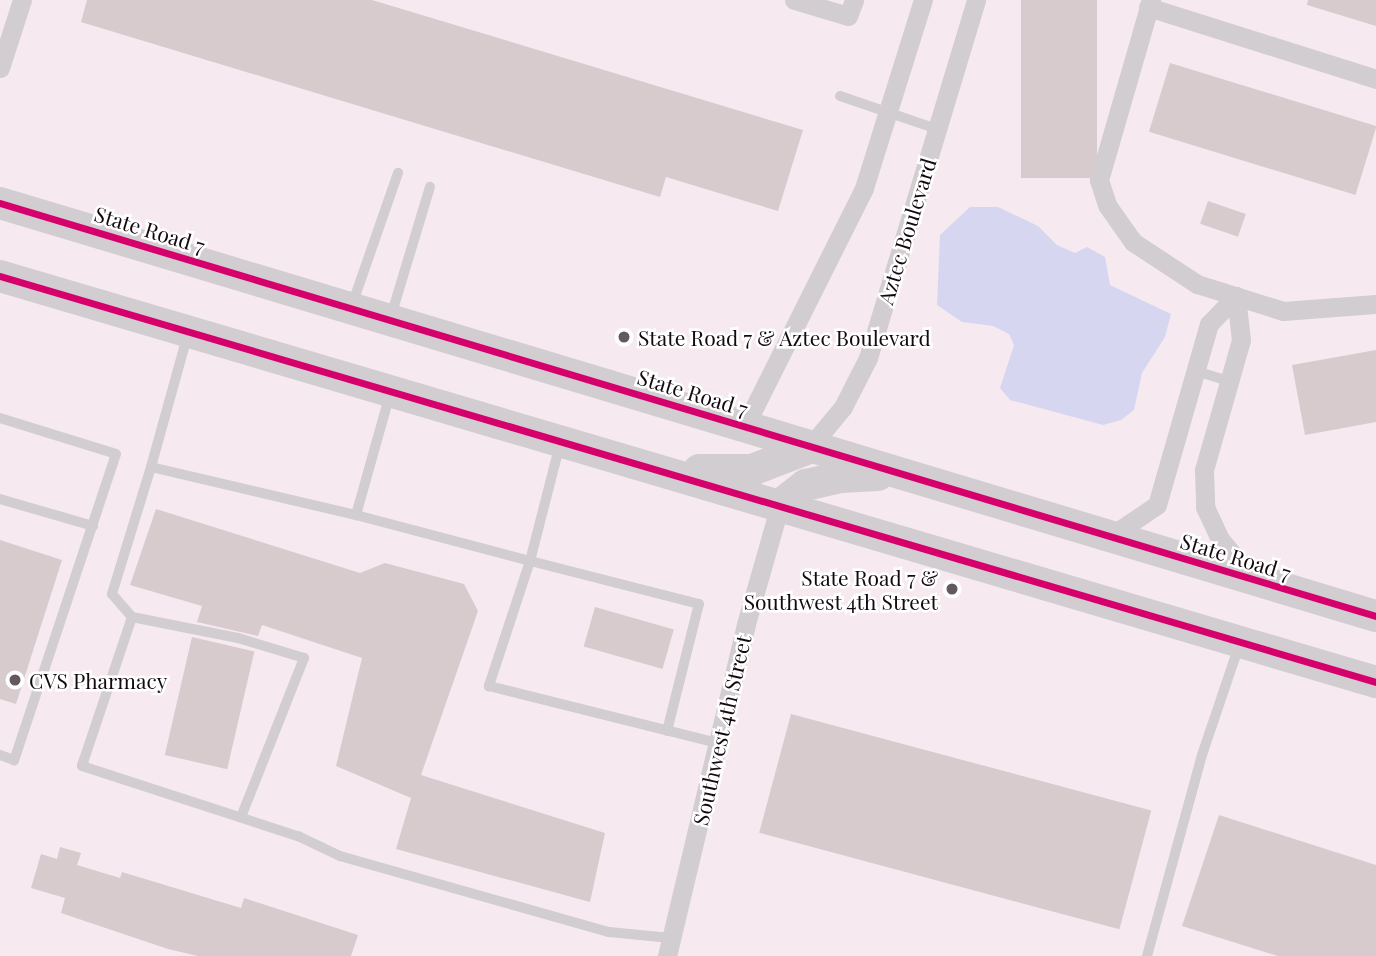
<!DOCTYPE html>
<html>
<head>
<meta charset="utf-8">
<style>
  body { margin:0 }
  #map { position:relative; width:1376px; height:956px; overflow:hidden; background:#f6eaf0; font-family:"Playfair Display",serif }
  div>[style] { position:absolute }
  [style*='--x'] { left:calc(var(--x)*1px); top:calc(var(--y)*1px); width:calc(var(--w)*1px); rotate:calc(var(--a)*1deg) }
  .water>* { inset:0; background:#d7d6f1 }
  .building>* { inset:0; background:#d7cbcd; transform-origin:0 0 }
  .lane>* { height:10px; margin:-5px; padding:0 5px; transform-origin:5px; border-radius:5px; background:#d1cdd0 }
  .street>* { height:19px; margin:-9.5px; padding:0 9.5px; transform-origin:9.5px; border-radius:9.5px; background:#d1cdd0 }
  .primary>* { height:32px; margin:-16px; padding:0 16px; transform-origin:16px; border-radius:16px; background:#d1cdd0 }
  .cycleway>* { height:7px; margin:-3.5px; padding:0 3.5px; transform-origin:3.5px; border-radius:3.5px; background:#d6006c }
  .dots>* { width:19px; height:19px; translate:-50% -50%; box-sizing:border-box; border:4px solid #fff; border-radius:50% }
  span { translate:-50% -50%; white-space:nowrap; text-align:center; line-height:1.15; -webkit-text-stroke:5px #fff; paint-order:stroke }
  .street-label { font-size:21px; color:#13090e }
  .poi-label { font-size:21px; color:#13090e }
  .left { translate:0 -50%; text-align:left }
  .right { translate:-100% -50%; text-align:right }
</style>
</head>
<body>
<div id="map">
  <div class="water">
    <div style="clip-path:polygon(970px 207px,998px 207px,1038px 226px,1057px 245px,1075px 253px,1087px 247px,1105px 257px,1110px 285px,1171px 314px,1165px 337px,1142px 373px,1134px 410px,1121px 420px,1103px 425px,1010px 400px,1000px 388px,1014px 345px,1009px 334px,993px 326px,962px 322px,937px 305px,940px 235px)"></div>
  </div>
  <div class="building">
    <div style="clip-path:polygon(87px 0,372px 0,803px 130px,778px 211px,666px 177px,660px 197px,81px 22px)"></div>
    <div style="left:1021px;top:0;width:76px;height:178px"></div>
    <div style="clip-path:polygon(1308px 0,1376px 0,1376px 26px,1307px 5px)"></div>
    <div style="left:1170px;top:63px;width:216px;height:72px;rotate:17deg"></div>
    <div style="left:1208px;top:201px;width:40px;height:24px;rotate:19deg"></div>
    <div style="clip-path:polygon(1376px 350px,1376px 422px,1305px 435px,1292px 365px)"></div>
    <div style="clip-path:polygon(156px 509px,360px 573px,385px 563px,464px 584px,478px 611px,421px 775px,605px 833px,590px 902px,396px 849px,411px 798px,336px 766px,362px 658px,262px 625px,258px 636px,197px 622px,202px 606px,130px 585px)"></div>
    <div style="clip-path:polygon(0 540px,62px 560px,16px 704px,0 699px)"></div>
    <div style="left:595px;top:607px;width:82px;height:41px;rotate:16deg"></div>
    <div style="left:192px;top:637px;width:64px;height:121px;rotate:13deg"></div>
    <div style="left:791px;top:714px;width:373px;height:123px;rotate:15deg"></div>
    <div style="clip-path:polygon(1219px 815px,1376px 865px,1376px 956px,1278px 956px,1182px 926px)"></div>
    <div style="clip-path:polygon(60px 847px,81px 853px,77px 865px,120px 878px,122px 872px,241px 908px,244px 898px,358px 935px,351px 956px,198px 956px,168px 949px,61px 913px,65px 898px,31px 888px,41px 854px,57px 859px)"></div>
  </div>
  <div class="lane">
    <div style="--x:840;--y:96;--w:102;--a:18.8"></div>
    <div style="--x:352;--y:305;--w:140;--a:-70.8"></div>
    <div style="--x:391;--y:316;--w:135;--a:-73.2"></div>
    <div style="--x:187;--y:337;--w:135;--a:105.5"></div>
    <div style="--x:151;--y:467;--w:211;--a:13.2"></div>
    <div style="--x:1196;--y:371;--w:34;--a:17"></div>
    <div style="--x:390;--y:394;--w:126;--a:105.7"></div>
    <div style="--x:356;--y:515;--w:180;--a:14.8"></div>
    <div style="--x:530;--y:561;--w:121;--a:-75.6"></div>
    <div style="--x:0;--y:418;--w:121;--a:17.2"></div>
    <div style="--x:116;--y:454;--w:323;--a:108.4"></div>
    <div style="--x:14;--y:760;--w:15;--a:-160"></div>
    <div style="--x:151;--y:467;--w:133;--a:107.1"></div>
    <div style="--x:112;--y:594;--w:30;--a:49"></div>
    <div style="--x:132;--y:617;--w:157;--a:108.6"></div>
    <div style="--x:82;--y:766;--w:227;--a:18"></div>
    <div style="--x:298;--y:836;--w:47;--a:25.5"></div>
    <div style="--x:340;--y:856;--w:280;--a:15.8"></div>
    <div style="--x:609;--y:932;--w:62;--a:5.5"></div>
    <div style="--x:0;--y:499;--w:97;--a:16.2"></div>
    <div style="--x:132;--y:617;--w:108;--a:11.2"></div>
    <div style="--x:238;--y:638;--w:69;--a:16.9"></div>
    <div style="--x:304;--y:658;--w:171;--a:111.6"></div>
    <div style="--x:667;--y:731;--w:131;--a:-75.9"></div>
    <div style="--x:699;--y:604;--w:174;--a:-165.7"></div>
    <div style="--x:530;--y:561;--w:132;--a:108.2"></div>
    <div style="--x:489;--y:686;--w:236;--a:14"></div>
    <div style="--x:1147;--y:956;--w:208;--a:-74.7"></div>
    <div style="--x:1202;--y:755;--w:115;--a:-71.3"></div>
  </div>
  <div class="street">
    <div style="--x:794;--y:0;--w:56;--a:16.5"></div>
    <div style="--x:848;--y:16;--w:17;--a:-69"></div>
    <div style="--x:1151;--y:0;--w:187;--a:106.1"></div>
    <div style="--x:1099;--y:180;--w:26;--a:72"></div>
    <div style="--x:1107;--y:205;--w:45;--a:54.9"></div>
    <div style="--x:1133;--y:242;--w:77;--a:33.3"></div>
    <div style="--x:1197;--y:284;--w:90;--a:17.4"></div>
    <div style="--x:1283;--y:311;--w:93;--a:-4.3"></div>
    <div style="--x:1148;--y:7;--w:239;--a:17.5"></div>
    <div style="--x:0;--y:68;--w:71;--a:-72.1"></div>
    <div style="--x:1236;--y:296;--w:44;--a:83.5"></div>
    <div style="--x:1241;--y:340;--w:135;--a:105.9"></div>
    <div style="--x:1204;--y:470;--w:37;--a:88"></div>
    <div style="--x:1205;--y:507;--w:35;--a:65"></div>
    <div style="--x:1220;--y:539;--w:50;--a:50.6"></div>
    <div style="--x:745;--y:426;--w:266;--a:-63.4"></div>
    <div style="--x:864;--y:188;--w:197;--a:-72.6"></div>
    <div style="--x:809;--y:448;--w:53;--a:-50.3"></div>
    <div style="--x:843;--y:407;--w:55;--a:-63"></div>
    <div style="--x:868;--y:358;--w:374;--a:-73.2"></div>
    <div style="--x:1111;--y:536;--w:55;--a:-34"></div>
    <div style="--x:1157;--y:505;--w:188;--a:-74"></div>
    <div style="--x:1209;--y:324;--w:39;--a:-46"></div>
    <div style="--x:667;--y:956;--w:341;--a:-76.6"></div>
    <div style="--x:746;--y:624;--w:124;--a:-74.1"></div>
  </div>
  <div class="primary">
    <div style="--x:0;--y:203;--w:1437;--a:16.71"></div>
    <div style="--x:0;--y:276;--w:1435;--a:16.44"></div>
    <div style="--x:699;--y:470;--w:53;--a:0"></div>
    <div style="--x:752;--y:470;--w:61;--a:-21.1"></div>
    <div style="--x:780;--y:505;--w:33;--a:-38"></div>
    <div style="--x:806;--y:485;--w:36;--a:-13"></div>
    <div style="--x:841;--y:477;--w:37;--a:-3"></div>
  </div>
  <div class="cycleway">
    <div style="--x:0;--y:203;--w:1437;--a:16.71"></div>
    <div style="--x:0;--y:276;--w:1435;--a:16.44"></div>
  </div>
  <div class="dots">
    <div style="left:624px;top:337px;background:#62585d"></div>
    <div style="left:952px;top:589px;background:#62585d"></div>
    <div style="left:15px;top:680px;background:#62585d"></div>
  </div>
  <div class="street-label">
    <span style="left:150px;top:229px;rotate:17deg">State Road 7</span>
    <span style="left:906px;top:231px;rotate:-73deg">Aztec Boulevard</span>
    <span style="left:693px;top:392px;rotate:17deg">State Road 7</span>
    <span style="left:1236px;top:556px;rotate:17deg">State Road 7</span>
    <span style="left:721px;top:730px;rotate:-77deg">Southwest 4th Street</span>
  </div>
  <div class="poi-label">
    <span class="left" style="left:638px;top:337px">State Road 7 &amp; Aztec Boulevard</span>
    <span class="right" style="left:938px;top:589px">State Road 7 &amp;<br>Southwest 4th Street</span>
    <span class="left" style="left:29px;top:680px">CVS Pharmacy</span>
  </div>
</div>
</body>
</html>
